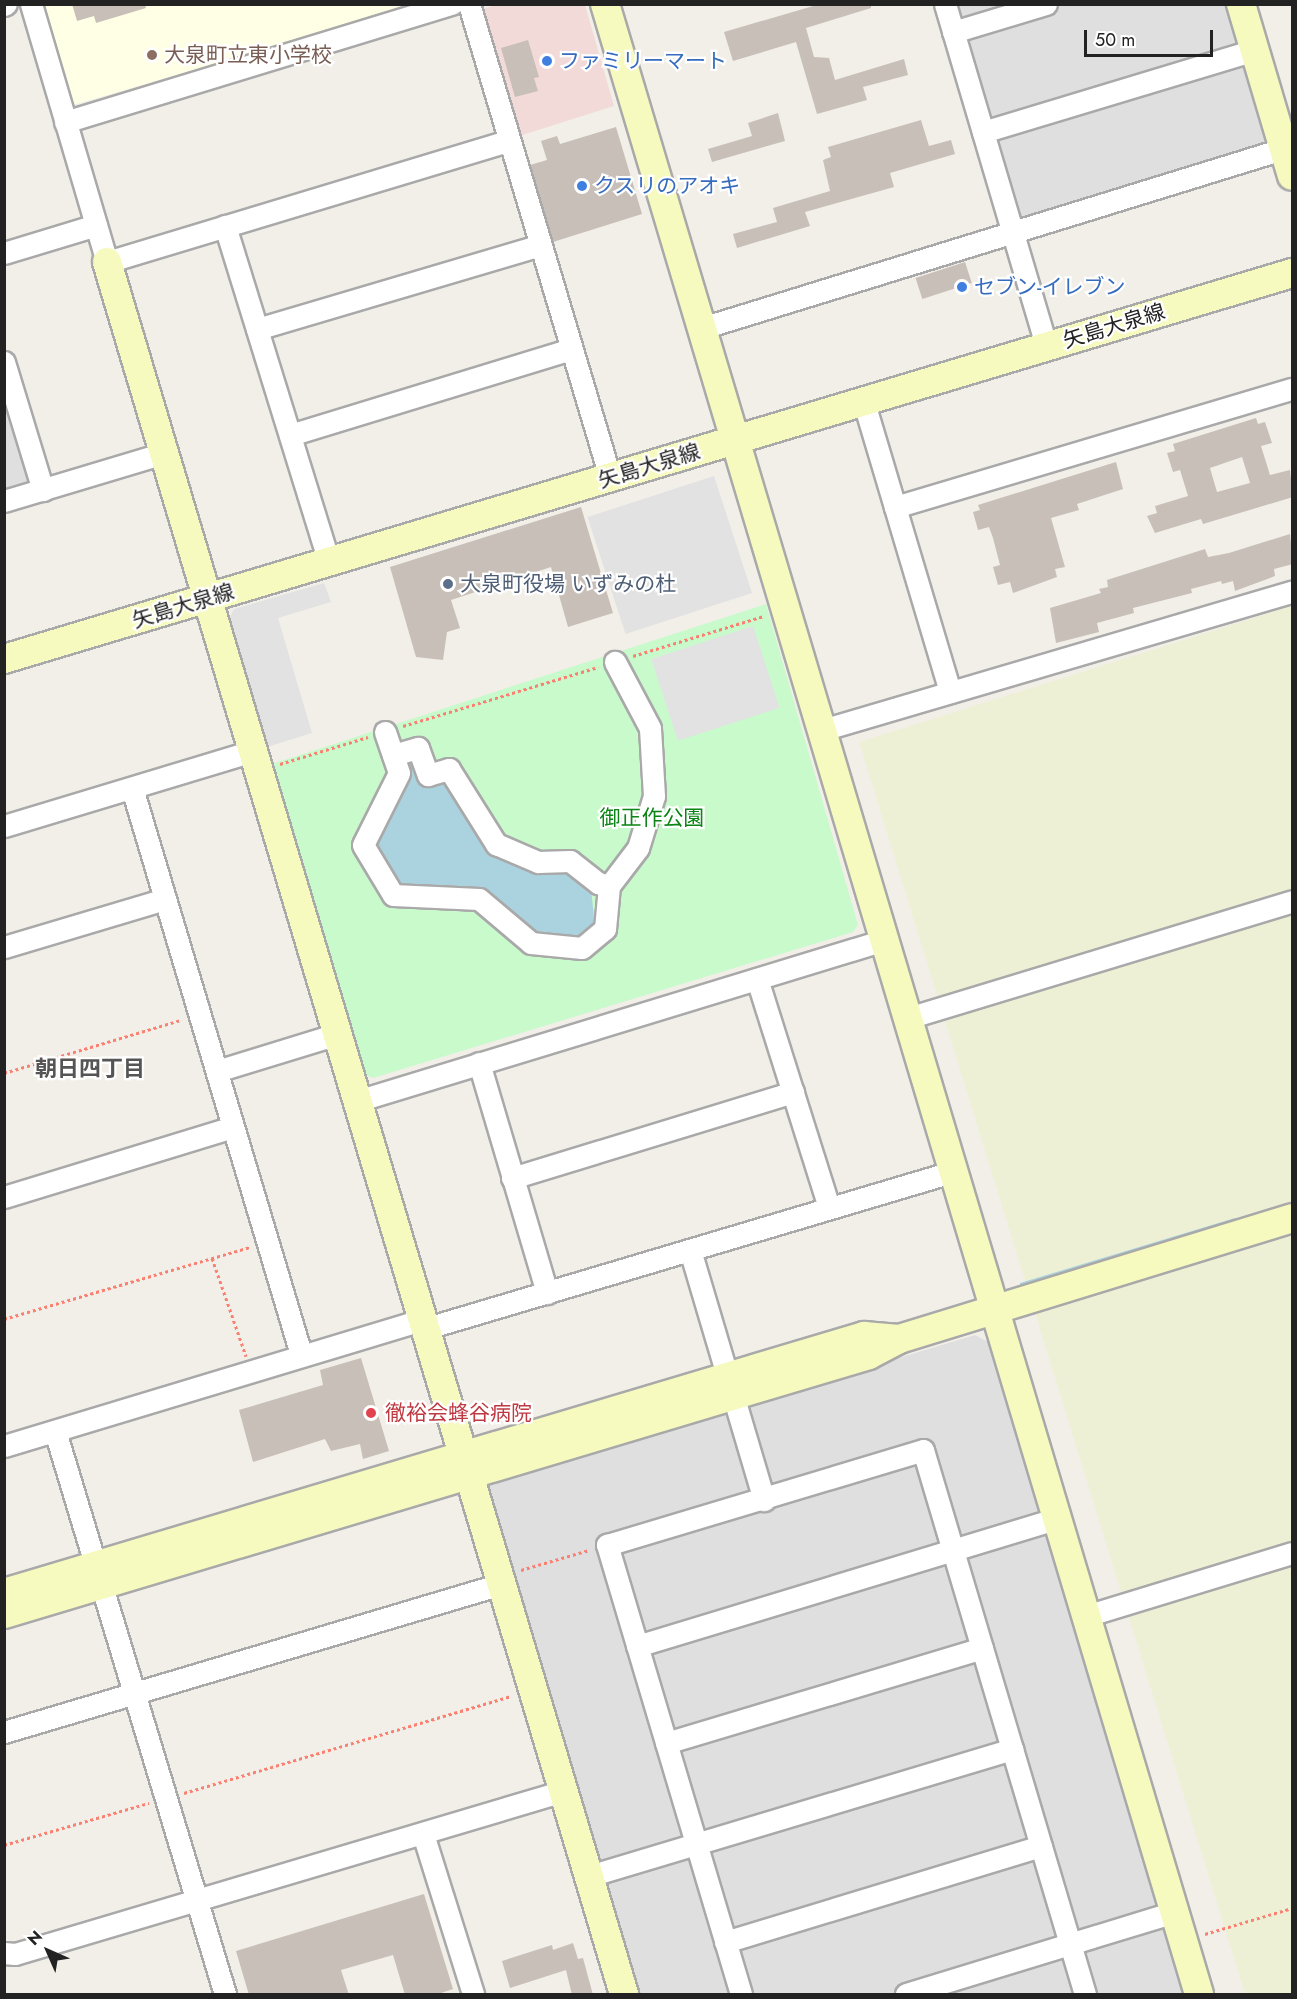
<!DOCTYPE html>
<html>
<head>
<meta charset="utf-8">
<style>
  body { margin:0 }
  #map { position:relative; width:1297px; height:1999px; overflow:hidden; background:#f2efe9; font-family:Jost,"Noto Sans JP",sans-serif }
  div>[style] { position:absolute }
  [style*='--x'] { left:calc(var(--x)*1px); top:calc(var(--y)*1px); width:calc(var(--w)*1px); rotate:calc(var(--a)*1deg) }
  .residential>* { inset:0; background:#e0dfdf }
  .commercial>* { inset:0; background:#f2dad9 }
  .education>* { inset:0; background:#ffffe5 }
  .farmland>* { inset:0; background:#eef0d5 }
  .park>* { inset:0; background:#c8facc }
  .parking>* { inset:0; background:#e2e2e2; transform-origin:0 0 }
  .water>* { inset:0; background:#aad3df }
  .building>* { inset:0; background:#c7bfb8; transform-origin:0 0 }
  .path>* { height:3px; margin-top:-1.5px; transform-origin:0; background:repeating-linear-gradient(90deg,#fa8072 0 3px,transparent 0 6px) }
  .roads { filter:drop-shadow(2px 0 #a9a9a9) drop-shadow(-2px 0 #a9a9a9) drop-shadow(0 2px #a9a9a9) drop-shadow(0 -2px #a9a9a9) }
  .street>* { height:21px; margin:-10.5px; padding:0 10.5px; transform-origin:10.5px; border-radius:10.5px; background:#fff }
  .secondary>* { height:28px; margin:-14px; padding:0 14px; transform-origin:14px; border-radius:14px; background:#f7fabf }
  .dots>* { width:16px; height:16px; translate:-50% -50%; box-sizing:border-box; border:3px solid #fff; border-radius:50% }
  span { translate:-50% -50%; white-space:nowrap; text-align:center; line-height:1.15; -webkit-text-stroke:4.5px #fff; paint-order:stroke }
  .education-label { font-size:21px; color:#785e54 }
  .left { translate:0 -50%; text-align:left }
  .shop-label { font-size:21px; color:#366cbe }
  .street-label { font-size:21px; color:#222 }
  .service-label { font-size:21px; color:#4e5e75 }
  .park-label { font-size:21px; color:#0c8416 }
  .health-label { font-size:21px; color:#be3a42 }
  .neighbourhood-label { font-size:22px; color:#555; font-weight:700 }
  .frame { position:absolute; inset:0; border:6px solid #222; pointer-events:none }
  .north { position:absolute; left:18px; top:1921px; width:60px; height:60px; -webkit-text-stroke:4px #fff; paint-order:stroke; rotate:315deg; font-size:16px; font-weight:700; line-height:24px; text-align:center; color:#222 }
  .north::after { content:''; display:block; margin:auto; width:21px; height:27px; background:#222; clip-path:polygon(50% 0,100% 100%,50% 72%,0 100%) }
  .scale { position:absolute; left:1084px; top:30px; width:129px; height:27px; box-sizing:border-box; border:3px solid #222; border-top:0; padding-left:8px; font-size:18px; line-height:21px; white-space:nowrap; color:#222; -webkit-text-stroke:4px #fff; paint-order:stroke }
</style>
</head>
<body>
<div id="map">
  <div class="residential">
    <div style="clip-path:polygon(956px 5px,1226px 5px,1266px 141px,1262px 149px,1026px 219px,1019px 216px)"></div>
    <div style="clip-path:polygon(4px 385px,32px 476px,28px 486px,4px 493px)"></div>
    <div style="clip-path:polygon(975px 1335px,990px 1343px,1185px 1994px,641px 1994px,488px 1487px,495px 1479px)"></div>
  </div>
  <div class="commercial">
    <div style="clip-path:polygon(497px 5px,585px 5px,614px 106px,516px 137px,479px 17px,482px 9px)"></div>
  </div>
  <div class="education">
    <div style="clip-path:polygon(45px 4px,419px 5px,73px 105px)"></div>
  </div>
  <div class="farmland">
    <div style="clip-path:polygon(1292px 606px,1292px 1994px,1245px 1994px,859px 742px)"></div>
  </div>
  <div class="park">
    <div style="clip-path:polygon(766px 604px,858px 925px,853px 932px,373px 1078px,364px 1074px,272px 764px)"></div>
  </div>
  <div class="parking">
    <div style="left:714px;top:476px;width:123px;height:133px;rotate:72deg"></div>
    <div style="clip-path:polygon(324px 583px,331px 602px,278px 618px,312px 733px,267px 747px,229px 619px,234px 609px)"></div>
    <div style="left:753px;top:626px;width:86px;height:107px;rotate:72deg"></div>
  </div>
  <div class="water">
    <div style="clip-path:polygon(418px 755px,448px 773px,491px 849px,568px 868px,591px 889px,595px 927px,590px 935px,550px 937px,514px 923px,495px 898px,470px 890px,403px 888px,380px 866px,374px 843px,401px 761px)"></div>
    <div style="clip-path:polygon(1235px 1218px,1237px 1220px,1020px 1285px,1020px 1283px)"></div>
  </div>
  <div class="building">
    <div style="clip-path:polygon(72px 4px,145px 4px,146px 8px,96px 23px,94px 16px,77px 21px)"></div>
    <div style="clip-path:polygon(820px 4px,871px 4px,871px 8px,806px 28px,814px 57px,829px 58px,835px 80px,904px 59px,908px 75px,863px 87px,867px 100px,817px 114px,796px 42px,733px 61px,724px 32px)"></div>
    <div style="clip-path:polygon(528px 40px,539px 77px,534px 78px,538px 91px,515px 97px,501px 48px)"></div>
    <div style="clip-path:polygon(778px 113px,785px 141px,712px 162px,708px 149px,752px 136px,748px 123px)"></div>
    <div style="clip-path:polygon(921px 120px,929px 146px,951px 140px,955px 154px,890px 173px,894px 187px,805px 212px,810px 226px,737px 248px,733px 234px,777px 222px,773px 208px,830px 191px,823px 160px,831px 157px,828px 147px)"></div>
    <div style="clip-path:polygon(616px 127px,642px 214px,553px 242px,530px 165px,547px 160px,541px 141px,557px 136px,560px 144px)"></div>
    <div style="left:965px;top:262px;width:22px;height:52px;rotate:72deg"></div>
    <div style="clip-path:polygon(evenodd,1256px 418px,1258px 424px,1265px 422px,1272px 443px,1261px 446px,1270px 475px,1290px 470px,1293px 497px,1203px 524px,1201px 519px,1155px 533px,1147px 516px,1157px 513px,1155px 506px,1188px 496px,1180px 470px,1173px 472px,1167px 453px,1175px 451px,1173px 444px,1256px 418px,1242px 457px,1250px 483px,1217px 492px,1210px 468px,1242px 457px)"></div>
    <div style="clip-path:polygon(1116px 462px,1123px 489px,1077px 504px,1079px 510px,1051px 518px,1065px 567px,1055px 569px,1057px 577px,1013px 593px,1010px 582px,998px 585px,993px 567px,1000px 565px,993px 538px,989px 527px,978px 530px,973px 512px,980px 510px,978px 505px)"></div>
    <div style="clip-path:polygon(581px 507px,613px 613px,568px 627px,551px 567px,451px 600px,460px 628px,447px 632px,443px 660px,416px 657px,390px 567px)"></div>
    <div style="clip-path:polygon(1290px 534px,1293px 564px,1274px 569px,1275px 576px,1235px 591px,1233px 581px,1222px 584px,1221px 581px,1191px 589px,1192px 593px,1133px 608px,1134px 613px,1097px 623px,1099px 632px,1056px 643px,1050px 608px,1101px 593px,1099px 589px,1108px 587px,1107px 580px,1205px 549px,1208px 557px,1229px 553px)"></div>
    <div style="clip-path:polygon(361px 1358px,389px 1451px,363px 1459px,360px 1444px,331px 1451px,325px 1439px,253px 1462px,239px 1410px,323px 1385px,320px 1370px)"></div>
    <div style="clip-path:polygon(424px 1894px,453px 1989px,435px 1995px,405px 1995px,393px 1955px,341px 1970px,349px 1995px,249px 1995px,236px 1951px)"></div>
    <div style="clip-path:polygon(573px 1943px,578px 1959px,583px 1958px,593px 1995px,572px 1995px,566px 1970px,510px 1988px,502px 1961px,552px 1945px,553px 1950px)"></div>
  </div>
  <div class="path">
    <div style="--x:633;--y:656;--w:137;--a:-17"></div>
    <div style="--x:403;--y:726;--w:204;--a:-16.8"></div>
    <div style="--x:280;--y:764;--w:92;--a:-17.1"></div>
    <div style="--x:4;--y:1073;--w:185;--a:-16.7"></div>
    <div style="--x:212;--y:1258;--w:104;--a:70.9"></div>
    <div style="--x:4;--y:1319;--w:256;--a:-16.3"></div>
    <div style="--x:521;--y:1570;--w:71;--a:-16.4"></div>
    <div style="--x:184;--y:1793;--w:341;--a:-16.5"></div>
    <div style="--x:4;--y:1845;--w:151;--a:-16.2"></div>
    <div style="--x:1205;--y:1934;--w:91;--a:-16.6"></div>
  </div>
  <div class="roads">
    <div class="street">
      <div style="--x:31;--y:4;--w:269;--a:73.6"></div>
      <div style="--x:107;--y:262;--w:420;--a:-16.8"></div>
      <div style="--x:469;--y:4;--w:495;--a:73.4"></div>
      <div style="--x:945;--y:4;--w:357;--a:73.5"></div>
      <div style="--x:4;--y:5;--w:2;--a:-27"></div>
      <div style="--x:953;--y:32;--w:97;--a:-16.8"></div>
      <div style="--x:65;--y:122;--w:405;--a:-17"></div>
      <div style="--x:983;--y:132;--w:283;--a:-16.8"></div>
      <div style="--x:225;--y:226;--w:352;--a:72.8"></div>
      <div style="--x:4;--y:253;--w:96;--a:-16.9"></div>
      <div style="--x:702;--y:328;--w:617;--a:-17.14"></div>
      <div style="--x:257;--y:329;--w:295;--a:-16.5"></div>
      <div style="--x:4;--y:362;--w:134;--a:73.1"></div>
      <div style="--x:864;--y:403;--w:109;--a:73.4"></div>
      <div style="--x:895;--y:507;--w:414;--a:-16.6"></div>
      <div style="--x:290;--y:435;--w:294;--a:-17"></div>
      <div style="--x:4;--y:501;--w:167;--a:-16.7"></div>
      <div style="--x:895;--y:507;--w:193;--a:73.4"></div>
      <div style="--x:822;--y:730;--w:490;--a:-16.4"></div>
      <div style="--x:385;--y:732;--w:43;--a:71.1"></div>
      <div style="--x:399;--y:773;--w:80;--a:116.6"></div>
      <div style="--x:363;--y:845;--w:58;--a:59"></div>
      <div style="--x:393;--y:895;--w:86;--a:2.7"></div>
      <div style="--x:479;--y:899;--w:68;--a:40.2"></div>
      <div style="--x:531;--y:943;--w:51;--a:5.6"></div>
      <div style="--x:582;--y:948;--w:30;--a:-40"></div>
      <div style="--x:605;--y:929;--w:43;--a:-84.7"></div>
      <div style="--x:609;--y:886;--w:48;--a:-52.7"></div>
      <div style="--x:638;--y:848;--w:54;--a:-72.9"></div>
      <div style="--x:654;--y:796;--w:68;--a:-93.4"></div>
      <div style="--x:650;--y:728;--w:75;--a:-117.9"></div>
      <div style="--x:393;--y:755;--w:26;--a:-16"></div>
      <div style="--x:418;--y:748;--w:29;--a:70"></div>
      <div style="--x:428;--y:775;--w:22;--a:-16"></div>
      <div style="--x:449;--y:769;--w:89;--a:57.9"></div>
      <div style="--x:496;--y:844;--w:46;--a:23.2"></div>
      <div style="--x:538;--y:862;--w:32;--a:-2"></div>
      <div style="--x:570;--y:861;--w:36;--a:38"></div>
      <div style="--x:598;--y:883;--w:11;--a:15"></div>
      <div style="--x:132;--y:788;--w:591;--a:73.38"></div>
      <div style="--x:4;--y:826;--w:259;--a:-16.8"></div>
      <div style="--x:4;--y:947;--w:168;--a:-16.6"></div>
      <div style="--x:757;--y:979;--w:240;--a:72.5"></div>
      <div style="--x:908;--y:1018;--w:401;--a:-16.9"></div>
      <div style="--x:479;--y:1063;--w:240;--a:73.5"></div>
      <div style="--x:217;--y:1071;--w:126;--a:-17.1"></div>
      <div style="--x:357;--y:1101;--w:551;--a:-16.99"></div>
      <div style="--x:512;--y:1178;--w:294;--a:-17"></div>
      <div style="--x:4;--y:1197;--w:239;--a:-17"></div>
      <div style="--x:690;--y:1250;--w:261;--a:73.5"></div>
      <div style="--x:437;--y:1325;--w:523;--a:-16.56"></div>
      <div style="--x:55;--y:1431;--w:588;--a:73.2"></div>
      <div style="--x:4;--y:1446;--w:437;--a:-16.8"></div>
      <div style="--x:1086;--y:1616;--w:215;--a:-17"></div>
      <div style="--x:637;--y:1646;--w:439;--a:-16.9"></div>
      <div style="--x:4;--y:1732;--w:519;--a:-16.58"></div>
      <div style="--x:666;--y:1743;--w:330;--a:-16.7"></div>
      <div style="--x:423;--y:1834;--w:168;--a:72.6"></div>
      <div style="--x:589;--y:1876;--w:442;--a:-16.7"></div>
      <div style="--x:725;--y:1942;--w:330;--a:-16.9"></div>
      <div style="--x:4;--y:1953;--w:11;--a:5"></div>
      <div style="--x:15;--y:1954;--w:572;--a:-16.56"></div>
      <div style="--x:741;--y:1994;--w:469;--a:-106.6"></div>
      <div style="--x:607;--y:1545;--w:330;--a:-16.7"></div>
      <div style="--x:923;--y:1450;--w:568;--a:73.42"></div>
      <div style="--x:906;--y:1994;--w:281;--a:-17"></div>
    </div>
    <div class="secondary">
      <div style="--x:605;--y:4;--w:2077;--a:73.38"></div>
      <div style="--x:1241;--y:4;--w:179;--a:73.5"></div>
      <div style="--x:107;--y:262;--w:1808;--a:73.38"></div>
      <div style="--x:4;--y:659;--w:1345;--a:-16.68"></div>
      <div style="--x:4;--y:1593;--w:898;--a:-16.64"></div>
      <div style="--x:864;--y:1336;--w:35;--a:5"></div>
      <div style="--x:4;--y:1614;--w:903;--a:-16.67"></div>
      <div style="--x:869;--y:1355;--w:34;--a:-28"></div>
      <div style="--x:899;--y:1339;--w:411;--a:-17.1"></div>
    </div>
  </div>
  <div class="dots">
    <div style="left:152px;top:55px;background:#8d6e63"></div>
    <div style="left:547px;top:61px;background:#3f7fe0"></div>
    <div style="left:582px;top:186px;background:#3f7fe0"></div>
    <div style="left:962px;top:287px;background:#3f7fe0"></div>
    <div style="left:448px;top:584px;background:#5c6f8a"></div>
    <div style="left:371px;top:1413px;background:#e0444e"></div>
  </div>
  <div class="education-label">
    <span class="left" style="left:164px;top:55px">大泉町立東小学校</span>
  </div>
  <div class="shop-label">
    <span class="left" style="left:559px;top:61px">ファミリーマート</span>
    <span class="left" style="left:594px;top:186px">クスリのアオキ</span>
    <span class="left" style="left:974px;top:287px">セブン-イレブン</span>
  </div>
  <div class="street-label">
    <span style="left:1114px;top:326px;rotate:-17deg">矢島大泉線</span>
    <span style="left:649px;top:466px;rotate:-17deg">矢島大泉線</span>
    <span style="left:183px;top:606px;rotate:-17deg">矢島大泉線</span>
  </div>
  <div class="service-label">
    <span class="left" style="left:460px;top:584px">大泉町役場 いずみの杜</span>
  </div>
  <div class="park-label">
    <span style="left:652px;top:818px">御正作公園</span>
  </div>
  <div class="health-label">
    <span class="left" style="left:385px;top:1413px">徹裕会蜂谷病院</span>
  </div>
  <div class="neighbourhood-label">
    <span style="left:90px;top:1069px">朝日四丁目</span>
  </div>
  <div class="frame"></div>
  <div class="north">N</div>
  <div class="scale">50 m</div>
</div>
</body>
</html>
